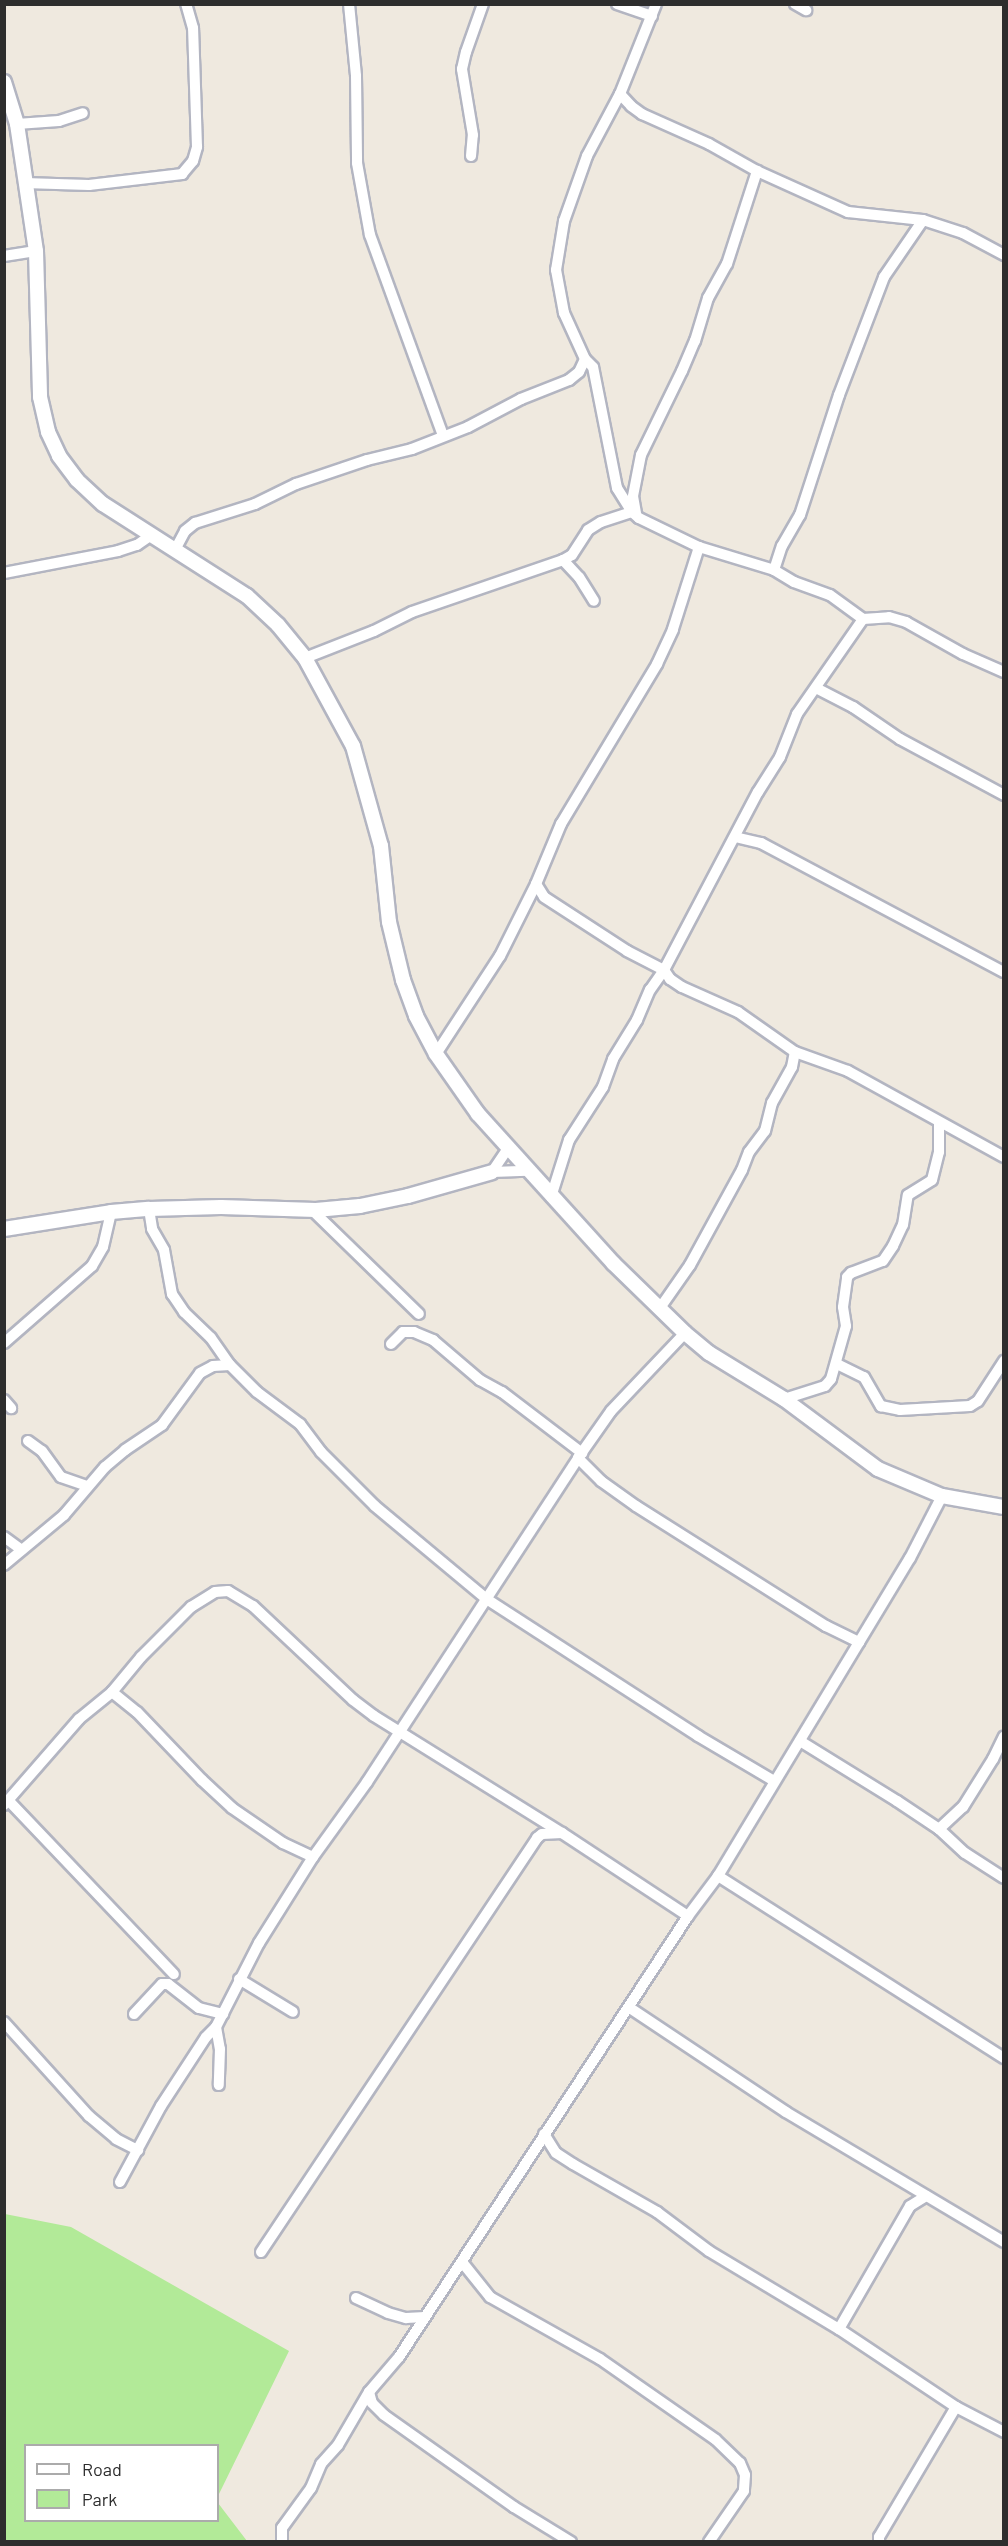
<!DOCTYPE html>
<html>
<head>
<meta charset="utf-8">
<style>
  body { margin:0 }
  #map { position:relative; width:1008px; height:2546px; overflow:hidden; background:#efe9df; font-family:Barlow,sans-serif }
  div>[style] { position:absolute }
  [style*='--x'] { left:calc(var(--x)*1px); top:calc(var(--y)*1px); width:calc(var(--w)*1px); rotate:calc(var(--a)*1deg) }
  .green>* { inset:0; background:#b2ea98 }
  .roads { filter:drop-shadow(2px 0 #b3b5c1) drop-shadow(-2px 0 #b3b5c1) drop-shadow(0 2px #b3b5c1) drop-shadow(0 -2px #b3b5c1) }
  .minor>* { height:10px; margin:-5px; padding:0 5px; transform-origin:5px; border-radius:5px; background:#fff }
  .tertiary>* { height:14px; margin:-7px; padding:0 7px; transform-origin:7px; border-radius:7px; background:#fff }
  span { translate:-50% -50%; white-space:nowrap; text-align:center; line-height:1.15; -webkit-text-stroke:5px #fff; paint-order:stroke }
  .frame { position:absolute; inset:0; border:6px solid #2d2d2d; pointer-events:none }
  .legend { position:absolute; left:24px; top:2444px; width:195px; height:78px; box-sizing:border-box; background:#fff; border:2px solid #ababab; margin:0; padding:8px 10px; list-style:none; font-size:18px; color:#2d2d2d }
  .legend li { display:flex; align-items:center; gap:12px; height:30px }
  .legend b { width:30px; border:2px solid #ababab }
</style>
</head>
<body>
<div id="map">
  <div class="green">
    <div style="clip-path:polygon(5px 2214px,71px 2227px,289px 2351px,218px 2496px,218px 2446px,26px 2446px,26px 2520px,218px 2520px,218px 2503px,247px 2541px,5px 2541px)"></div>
  </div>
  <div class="roads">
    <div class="minor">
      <div style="--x:349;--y:4;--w:72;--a:84.4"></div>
      <div style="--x:356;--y:76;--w:87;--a:89.3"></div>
      <div style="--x:357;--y:163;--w:73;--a:79.8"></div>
      <div style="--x:370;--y:235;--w:214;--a:70"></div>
      <div style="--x:617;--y:4;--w:37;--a:19"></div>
      <div style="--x:795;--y:4;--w:13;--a:29"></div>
      <div style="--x:620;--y:94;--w:16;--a:47"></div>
      <div style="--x:631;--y:106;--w:14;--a:36"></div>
      <div style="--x:642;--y:114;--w:73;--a:24.1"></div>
      <div style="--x:709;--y:144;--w:55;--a:29.4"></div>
      <div style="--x:757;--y:171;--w:100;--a:24.3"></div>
      <div style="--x:848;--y:212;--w:75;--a:6.1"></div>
      <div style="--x:923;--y:220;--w:42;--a:18"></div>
      <div style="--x:963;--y:233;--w:47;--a:28.2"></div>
      <div style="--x:17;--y:124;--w:42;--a:-4.1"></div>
      <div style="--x:59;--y:121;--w:25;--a:-18"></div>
      <div style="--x:471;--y:156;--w:21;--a:-85"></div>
      <div style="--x:473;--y:135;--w:67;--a:-99.5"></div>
      <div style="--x:462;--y:69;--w:17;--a:-77"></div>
      <div style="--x:466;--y:52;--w:51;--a:-70.5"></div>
      <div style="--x:24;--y:183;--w:65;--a:1.8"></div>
      <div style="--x:89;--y:185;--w:94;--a:-6.7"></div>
      <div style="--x:182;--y:174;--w:17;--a:-50"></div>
      <div style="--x:193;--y:161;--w:15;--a:-74"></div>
      <div style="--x:197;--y:147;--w:119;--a:-91.9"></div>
      <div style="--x:193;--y:28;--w:25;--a:-106"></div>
      <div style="--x:4;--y:256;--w:32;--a:-9"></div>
      <div style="--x:632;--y:512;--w:28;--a:-122"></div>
      <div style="--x:617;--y:488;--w:123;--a:-101.2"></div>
      <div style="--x:593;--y:367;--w:11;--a:-135"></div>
      <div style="--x:585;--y:359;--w:51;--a:-114.5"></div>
      <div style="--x:564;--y:313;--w:44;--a:-100.5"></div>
      <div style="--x:556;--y:270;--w:50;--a:-80.7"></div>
      <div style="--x:564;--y:221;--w:69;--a:-70.5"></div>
      <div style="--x:587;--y:156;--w:70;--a:-62"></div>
      <div style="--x:620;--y:94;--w:97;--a:-68.2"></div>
      <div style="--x:636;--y:513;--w:17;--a:-100"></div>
      <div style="--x:633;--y:496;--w:42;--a:-79"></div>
      <div style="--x:641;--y:455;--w:93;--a:-64"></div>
      <div style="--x:682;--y:371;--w:33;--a:-67"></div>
      <div style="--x:695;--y:341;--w:45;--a:-73.2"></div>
      <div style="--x:708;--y:298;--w:39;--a:-61"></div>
      <div style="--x:727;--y:264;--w:98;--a:-72.1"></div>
      <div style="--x:176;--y:548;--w:19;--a:-62"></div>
      <div style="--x:185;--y:531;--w:13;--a:-39"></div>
      <div style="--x:195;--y:523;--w:63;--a:-17.6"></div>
      <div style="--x:255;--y:504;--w:46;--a:-26"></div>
      <div style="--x:296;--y:484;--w:75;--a:-18.7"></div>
      <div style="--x:367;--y:460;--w:46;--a:-13.7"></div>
      <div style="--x:412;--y:449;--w:60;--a:-21.4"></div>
      <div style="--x:468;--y:427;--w:60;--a:-27.8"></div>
      <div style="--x:521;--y:399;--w:52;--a:-21.6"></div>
      <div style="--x:569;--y:380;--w:13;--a:-39"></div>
      <div style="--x:579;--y:372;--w:14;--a:-65"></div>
      <div style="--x:563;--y:560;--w:23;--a:47"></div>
      <div style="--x:579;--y:577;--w:28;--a:58"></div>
      <div style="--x:774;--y:570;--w:25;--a:-72"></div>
      <div style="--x:782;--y:546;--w:36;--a:-60"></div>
      <div style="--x:800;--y:515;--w:126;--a:-72"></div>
      <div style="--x:839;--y:395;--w:126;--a:-69.1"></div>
      <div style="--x:884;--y:277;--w:69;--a:-55.6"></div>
      <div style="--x:4;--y:573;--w:116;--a:-10.9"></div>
      <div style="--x:118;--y:551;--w:20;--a:-18"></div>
      <div style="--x:137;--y:545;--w:19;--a:-35"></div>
      <div style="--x:305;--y:658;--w:74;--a:-21.4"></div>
      <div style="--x:374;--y:631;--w:42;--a:-26.6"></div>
      <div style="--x:412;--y:612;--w:160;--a:-19"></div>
      <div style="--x:563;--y:560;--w:10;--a:-29"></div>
      <div style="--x:572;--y:555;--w:30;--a:-57"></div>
      <div style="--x:588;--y:530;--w:15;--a:-32"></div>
      <div style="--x:601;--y:522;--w:33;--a:-18"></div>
      <div style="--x:632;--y:512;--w:9;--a:41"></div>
      <div style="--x:639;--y:518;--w:67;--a:25.8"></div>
      <div style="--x:699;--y:547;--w:78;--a:17"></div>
      <div style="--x:774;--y:570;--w:23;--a:31"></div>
      <div style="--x:794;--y:582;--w:38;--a:20"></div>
      <div style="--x:830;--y:595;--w:41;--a:36"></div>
      <div style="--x:816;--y:688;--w:42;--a:27.2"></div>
      <div style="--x:853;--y:707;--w:57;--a:34.2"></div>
      <div style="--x:900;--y:739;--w:118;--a:28.3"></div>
      <div style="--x:735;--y:837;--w:27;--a:13"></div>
      <div style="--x:761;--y:843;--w:275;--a:28"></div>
      <div style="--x:536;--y:884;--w:15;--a:58"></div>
      <div style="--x:544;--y:897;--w:99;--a:33"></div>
      <div style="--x:627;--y:951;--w:42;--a:27.2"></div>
      <div style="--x:664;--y:970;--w:11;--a:56"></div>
      <div style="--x:670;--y:979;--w:14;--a:34"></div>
      <div style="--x:682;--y:987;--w:61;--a:24.1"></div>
      <div style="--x:738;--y:1012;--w:70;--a:35.1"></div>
      <div style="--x:795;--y:1052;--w:56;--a:19.7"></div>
      <div style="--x:848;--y:1071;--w:178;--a:28.9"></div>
      <div style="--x:436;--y:1054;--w:117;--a:-56.9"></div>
      <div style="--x:500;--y:956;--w:80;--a:-63.4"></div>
      <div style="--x:536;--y:884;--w:65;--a:-67.4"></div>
      <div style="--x:561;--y:824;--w:187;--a:-59"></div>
      <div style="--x:657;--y:664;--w:38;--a:-65"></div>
      <div style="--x:673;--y:629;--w:86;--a:-72.4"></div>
      <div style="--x:492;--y:1172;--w:35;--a:-2"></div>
      <div style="--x:492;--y:1172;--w:29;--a:-56"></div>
      <div style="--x:551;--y:1197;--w:60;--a:-72.5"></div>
      <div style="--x:569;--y:1140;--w:63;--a:-57.3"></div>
      <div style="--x:603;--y:1087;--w:30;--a:-70"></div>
      <div style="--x:613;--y:1059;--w:46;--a:-58.4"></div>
      <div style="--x:637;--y:1020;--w:33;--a:-67"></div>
      <div style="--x:650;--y:990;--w:24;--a:-55"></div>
      <div style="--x:664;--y:970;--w:201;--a:-62.2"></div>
      <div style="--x:758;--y:792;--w:41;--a:-57.8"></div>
      <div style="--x:780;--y:757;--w:46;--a:-68.4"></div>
      <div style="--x:797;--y:714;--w:116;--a:-55.2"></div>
      <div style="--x:863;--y:619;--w:26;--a:-4"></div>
      <div style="--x:889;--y:617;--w:18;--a:16"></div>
      <div style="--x:906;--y:622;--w:65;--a:29.3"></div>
      <div style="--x:963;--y:654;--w:45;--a:23.7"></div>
      <div style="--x:149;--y:1209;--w:20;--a:81"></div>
      <div style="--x:152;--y:1229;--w:24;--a:60"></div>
      <div style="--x:164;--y:1250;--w:45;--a:79.7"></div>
      <div style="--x:172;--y:1294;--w:22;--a:56"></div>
      <div style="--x:184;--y:1312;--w:37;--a:44"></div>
      <div style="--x:211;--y:1338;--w:33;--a:55"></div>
      <div style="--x:230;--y:1365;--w:38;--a:45"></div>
      <div style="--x:257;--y:1392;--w:54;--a:36.7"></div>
      <div style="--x:300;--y:1424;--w:35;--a:53"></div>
      <div style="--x:321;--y:1452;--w:76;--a:45"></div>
      <div style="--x:375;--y:1506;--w:147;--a:39.8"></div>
      <div style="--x:488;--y:1600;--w:250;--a:32.9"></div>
      <div style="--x:698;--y:1736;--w:88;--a:30.6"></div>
      <div style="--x:312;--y:1210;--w:149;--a:44.2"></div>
      <div style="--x:660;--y:1308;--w:52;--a:-55.1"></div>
      <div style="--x:690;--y:1265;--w:108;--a:-61.3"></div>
      <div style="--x:742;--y:1170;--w:19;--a:-69"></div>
      <div style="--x:749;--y:1152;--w:26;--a:-53"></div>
      <div style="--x:765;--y:1131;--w:29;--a:-76"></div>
      <div style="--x:772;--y:1103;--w:41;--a:-60.9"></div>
      <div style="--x:792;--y:1067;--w:15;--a:-79"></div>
      <div style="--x:4;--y:1343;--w:117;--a:-41.2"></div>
      <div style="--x:92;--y:1266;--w:22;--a:-60"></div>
      <div style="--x:103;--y:1247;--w:36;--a:-77"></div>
      <div style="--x:391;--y:1344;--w:17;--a:-45"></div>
      <div style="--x:403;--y:1332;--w:11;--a:0"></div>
      <div style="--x:414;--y:1332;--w:21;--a:23"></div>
      <div style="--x:433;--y:1340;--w:62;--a:40.4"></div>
      <div style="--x:480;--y:1380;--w:25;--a:29"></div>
      <div style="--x:502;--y:1392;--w:101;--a:37.3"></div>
      <div style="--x:837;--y:1364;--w:30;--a:26"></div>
      <div style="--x:864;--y:1377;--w:34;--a:60"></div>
      <div style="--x:881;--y:1406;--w:19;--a:12"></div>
      <div style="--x:900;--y:1410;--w:70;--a:-3.3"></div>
      <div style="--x:970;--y:1406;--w:9;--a:-32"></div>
      <div style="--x:978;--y:1401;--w:48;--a:-57"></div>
      <div style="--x:784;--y:1399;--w:43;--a:-17.6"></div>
      <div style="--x:825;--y:1386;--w:9;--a:-49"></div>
      <div style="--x:831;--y:1379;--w:55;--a:-74.2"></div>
      <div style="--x:846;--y:1326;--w:19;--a:-99"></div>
      <div style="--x:843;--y:1307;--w:30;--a:-82"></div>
      <div style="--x:847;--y:1277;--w:6;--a:-45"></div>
      <div style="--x:851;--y:1273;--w:34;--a:-21"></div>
      <div style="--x:883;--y:1261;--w:18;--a:-56"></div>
      <div style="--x:893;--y:1246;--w:23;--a:-65"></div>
      <div style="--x:903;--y:1225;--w:30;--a:-81"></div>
      <div style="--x:908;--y:1195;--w:28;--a:-32"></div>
      <div style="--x:932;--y:1180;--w:29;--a:-76"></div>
      <div style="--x:939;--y:1152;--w:29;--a:-90"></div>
      <div style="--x:4;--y:1400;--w:11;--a:49"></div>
      <div style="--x:28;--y:1441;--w:17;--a:36"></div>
      <div style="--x:42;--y:1451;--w:32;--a:54"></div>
      <div style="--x:61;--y:1477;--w:28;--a:19"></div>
      <div style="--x:578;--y:1458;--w:33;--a:45"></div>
      <div style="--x:601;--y:1481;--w:43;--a:35.5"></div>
      <div style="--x:636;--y:1506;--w:225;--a:32.3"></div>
      <div style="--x:826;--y:1626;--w:37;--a:26"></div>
      <div style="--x:4;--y:1537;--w:22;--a:36"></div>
      <div style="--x:4;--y:1565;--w:78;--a:-39.8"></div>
      <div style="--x:64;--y:1515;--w:63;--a:-49.5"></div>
      <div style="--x:105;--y:1467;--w:26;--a:-40"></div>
      <div style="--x:125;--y:1450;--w:45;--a:-34"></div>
      <div style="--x:162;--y:1425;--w:64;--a:-53.8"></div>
      <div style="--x:200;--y:1373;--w:15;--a:-28"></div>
      <div style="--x:213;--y:1366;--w:17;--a:-3"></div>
      <div style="--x:112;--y:1692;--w:32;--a:39"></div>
      <div style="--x:137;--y:1712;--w:94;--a:46.3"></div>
      <div style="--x:202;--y:1780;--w:41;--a:43"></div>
      <div style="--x:232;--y:1808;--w:62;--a:34.5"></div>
      <div style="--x:283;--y:1843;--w:33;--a:25"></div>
      <div style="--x:800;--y:1741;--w:114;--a:31.7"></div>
      <div style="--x:897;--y:1801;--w:50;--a:33.7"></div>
      <div style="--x:939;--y:1829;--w:35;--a:43"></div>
      <div style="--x:965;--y:1853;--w:46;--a:32.7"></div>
      <div style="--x:9;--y:1801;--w:239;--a:46.4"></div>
      <div style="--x:4;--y:1805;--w:114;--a:-48.9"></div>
      <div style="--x:79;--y:1719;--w:43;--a:-39.3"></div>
      <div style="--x:112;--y:1692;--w:45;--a:-50.4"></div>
      <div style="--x:141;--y:1657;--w:71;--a:-45"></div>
      <div style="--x:191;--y:1607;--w:28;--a:-32"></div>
      <div style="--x:215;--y:1592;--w:13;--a:-4"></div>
      <div style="--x:228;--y:1591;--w:29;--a:31"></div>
      <div style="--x:253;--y:1606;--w:137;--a:43.2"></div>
      <div style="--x:353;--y:1700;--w:26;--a:37"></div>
      <div style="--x:374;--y:1716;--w:221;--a:31.9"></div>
      <div style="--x:562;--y:1833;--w:151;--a:33.4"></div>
      <div style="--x:939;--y:1829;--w:33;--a:-43"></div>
      <div style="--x:963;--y:1807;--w:57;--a:-58"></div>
      <div style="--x:993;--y:1759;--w:25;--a:-64"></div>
      <div style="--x:718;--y:1876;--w:339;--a:32.5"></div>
      <div style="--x:239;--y:1979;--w:63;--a:31.4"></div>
      <div style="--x:630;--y:2008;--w:187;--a:33.7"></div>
      <div style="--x:786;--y:2112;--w:254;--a:30.8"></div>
      <div style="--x:134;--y:2014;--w:41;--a:-47"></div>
      <div style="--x:162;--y:1984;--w:6;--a:0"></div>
      <div style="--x:168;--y:1984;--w:39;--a:38"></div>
      <div style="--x:199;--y:2008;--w:25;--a:14"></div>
      <div style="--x:4;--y:2022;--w:127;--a:47.9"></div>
      <div style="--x:89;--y:2116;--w:35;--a:40"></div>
      <div style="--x:116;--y:2139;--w:25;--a:27"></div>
      <div style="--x:216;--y:2027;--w:22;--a:80"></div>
      <div style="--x:220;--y:2049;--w:36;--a:92"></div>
      <div style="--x:544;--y:2134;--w:22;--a:58"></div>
      <div style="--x:556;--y:2153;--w:20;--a:33"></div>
      <div style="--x:573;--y:2164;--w:97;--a:29.7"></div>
      <div style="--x:657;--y:2212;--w:65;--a:36.9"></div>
      <div style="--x:709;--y:2251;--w:152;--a:31"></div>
      <div style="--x:839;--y:2329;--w:141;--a:33.7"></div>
      <div style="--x:956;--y:2407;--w:54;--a:27.5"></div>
      <div style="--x:120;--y:2182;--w:86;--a:-61.7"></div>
      <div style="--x:161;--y:2106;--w:82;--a:-56.9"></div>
      <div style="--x:206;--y:2037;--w:14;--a:-45"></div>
      <div style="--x:216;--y:2027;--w:94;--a:-62.9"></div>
      <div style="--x:259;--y:1943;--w:102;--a:-57.9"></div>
      <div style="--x:313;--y:1857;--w:92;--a:-54.2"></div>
      <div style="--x:367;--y:1782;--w:387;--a:-56.9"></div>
      <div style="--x:578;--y:1458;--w:57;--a:-54.9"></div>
      <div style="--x:611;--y:1411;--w:108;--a:-46.5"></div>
      <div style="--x:261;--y:2252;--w:498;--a:-56.3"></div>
      <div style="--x:537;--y:1838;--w:6;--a:-39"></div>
      <div style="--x:542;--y:1834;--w:20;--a:-3"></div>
      <div style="--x:462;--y:2262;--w:45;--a:51.3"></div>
      <div style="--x:490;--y:2297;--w:126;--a:29.4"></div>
      <div style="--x:600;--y:2359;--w:141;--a:34.9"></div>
      <div style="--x:716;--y:2440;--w:33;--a:44"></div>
      <div style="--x:740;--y:2463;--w:13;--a:67"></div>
      <div style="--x:745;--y:2475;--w:16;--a:94"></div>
      <div style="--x:744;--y:2491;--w:62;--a:124.5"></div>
      <div style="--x:356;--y:2298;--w:35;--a:25"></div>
      <div style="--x:388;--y:2313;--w:19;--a:16"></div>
      <div style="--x:406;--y:2318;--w:19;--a:-3"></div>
      <div style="--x:839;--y:2329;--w:142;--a:-60"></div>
      <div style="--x:910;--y:2206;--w:19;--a:-32"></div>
      <div style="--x:369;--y:2392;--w:11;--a:75"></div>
      <div style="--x:372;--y:2403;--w:17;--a:45"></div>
      <div style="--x:384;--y:2415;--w:159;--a:35.3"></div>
      <div style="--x:514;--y:2507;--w:67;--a:31.6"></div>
      <div style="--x:282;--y:2542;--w:14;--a:-90"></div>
      <div style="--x:282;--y:2528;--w:49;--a:-54.1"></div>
      <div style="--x:311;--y:2488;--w:26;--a:-67"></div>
      <div style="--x:321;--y:2464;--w:25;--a:-48"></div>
      <div style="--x:338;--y:2445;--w:61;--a:-59.7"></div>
      <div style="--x:369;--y:2392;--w:46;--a:-49.4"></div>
      <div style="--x:399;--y:2357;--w:527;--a:-56.76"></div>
      <div style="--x:688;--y:1916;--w:50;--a:-53.1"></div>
      <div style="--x:718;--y:1876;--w:371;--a:-58.9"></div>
      <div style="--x:910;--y:1558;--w:70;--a:-62.7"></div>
      <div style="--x:879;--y:2542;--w:5;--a:-90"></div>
      <div style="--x:879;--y:2537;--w:151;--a:-59.4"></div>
    </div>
    <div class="tertiary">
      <div style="--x:4;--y:82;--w:44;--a:72.8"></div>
      <div style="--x:17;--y:124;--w:128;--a:81.5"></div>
      <div style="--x:36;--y:251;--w:146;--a:88.4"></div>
      <div style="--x:40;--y:397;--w:36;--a:77"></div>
      <div style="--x:48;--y:432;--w:26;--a:65"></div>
      <div style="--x:59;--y:456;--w:30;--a:53"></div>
      <div style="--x:77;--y:480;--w:35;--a:43"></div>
      <div style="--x:103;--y:504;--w:171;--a:32.6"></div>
      <div style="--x:247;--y:596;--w:42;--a:43.1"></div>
      <div style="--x:278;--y:625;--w:43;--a:50.7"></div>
      <div style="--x:305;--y:658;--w:100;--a:61.4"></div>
      <div style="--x:353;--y:746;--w:104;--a:74.4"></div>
      <div style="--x:381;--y:846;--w:76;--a:84"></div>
      <div style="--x:389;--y:922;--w:60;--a:76.4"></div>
      <div style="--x:403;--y:980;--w:38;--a:70"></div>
      <div style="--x:416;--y:1016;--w:43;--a:62.2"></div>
      <div style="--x:436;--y:1054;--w:73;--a:55"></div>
      <div style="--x:478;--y:1114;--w:201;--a:47.8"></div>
      <div style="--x:613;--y:1263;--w:100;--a:44.2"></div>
      <div style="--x:685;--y:1333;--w:31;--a:40"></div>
      <div style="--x:709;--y:1353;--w:88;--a:31.5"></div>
      <div style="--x:784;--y:1399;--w:117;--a:36.7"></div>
      <div style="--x:878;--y:1469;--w:69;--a:22.9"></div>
      <div style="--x:942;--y:1496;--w:63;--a:10.1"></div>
      <div style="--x:4;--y:1229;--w:108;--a:-9"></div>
      <div style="--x:111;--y:1212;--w:38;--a:-5"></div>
      <div style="--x:149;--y:1209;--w:72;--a:-1.6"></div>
      <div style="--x:221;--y:1207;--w:95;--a:1.8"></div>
      <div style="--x:316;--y:1210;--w:44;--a:-5.2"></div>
      <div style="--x:360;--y:1206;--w:49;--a:-11.8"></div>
      <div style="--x:408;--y:1196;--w:87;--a:-15.9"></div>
    </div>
  </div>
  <div class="frame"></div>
  <ul class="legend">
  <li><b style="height:8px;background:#fff"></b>Road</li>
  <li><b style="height:16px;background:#b2ea98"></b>Park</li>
  </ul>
</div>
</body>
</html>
